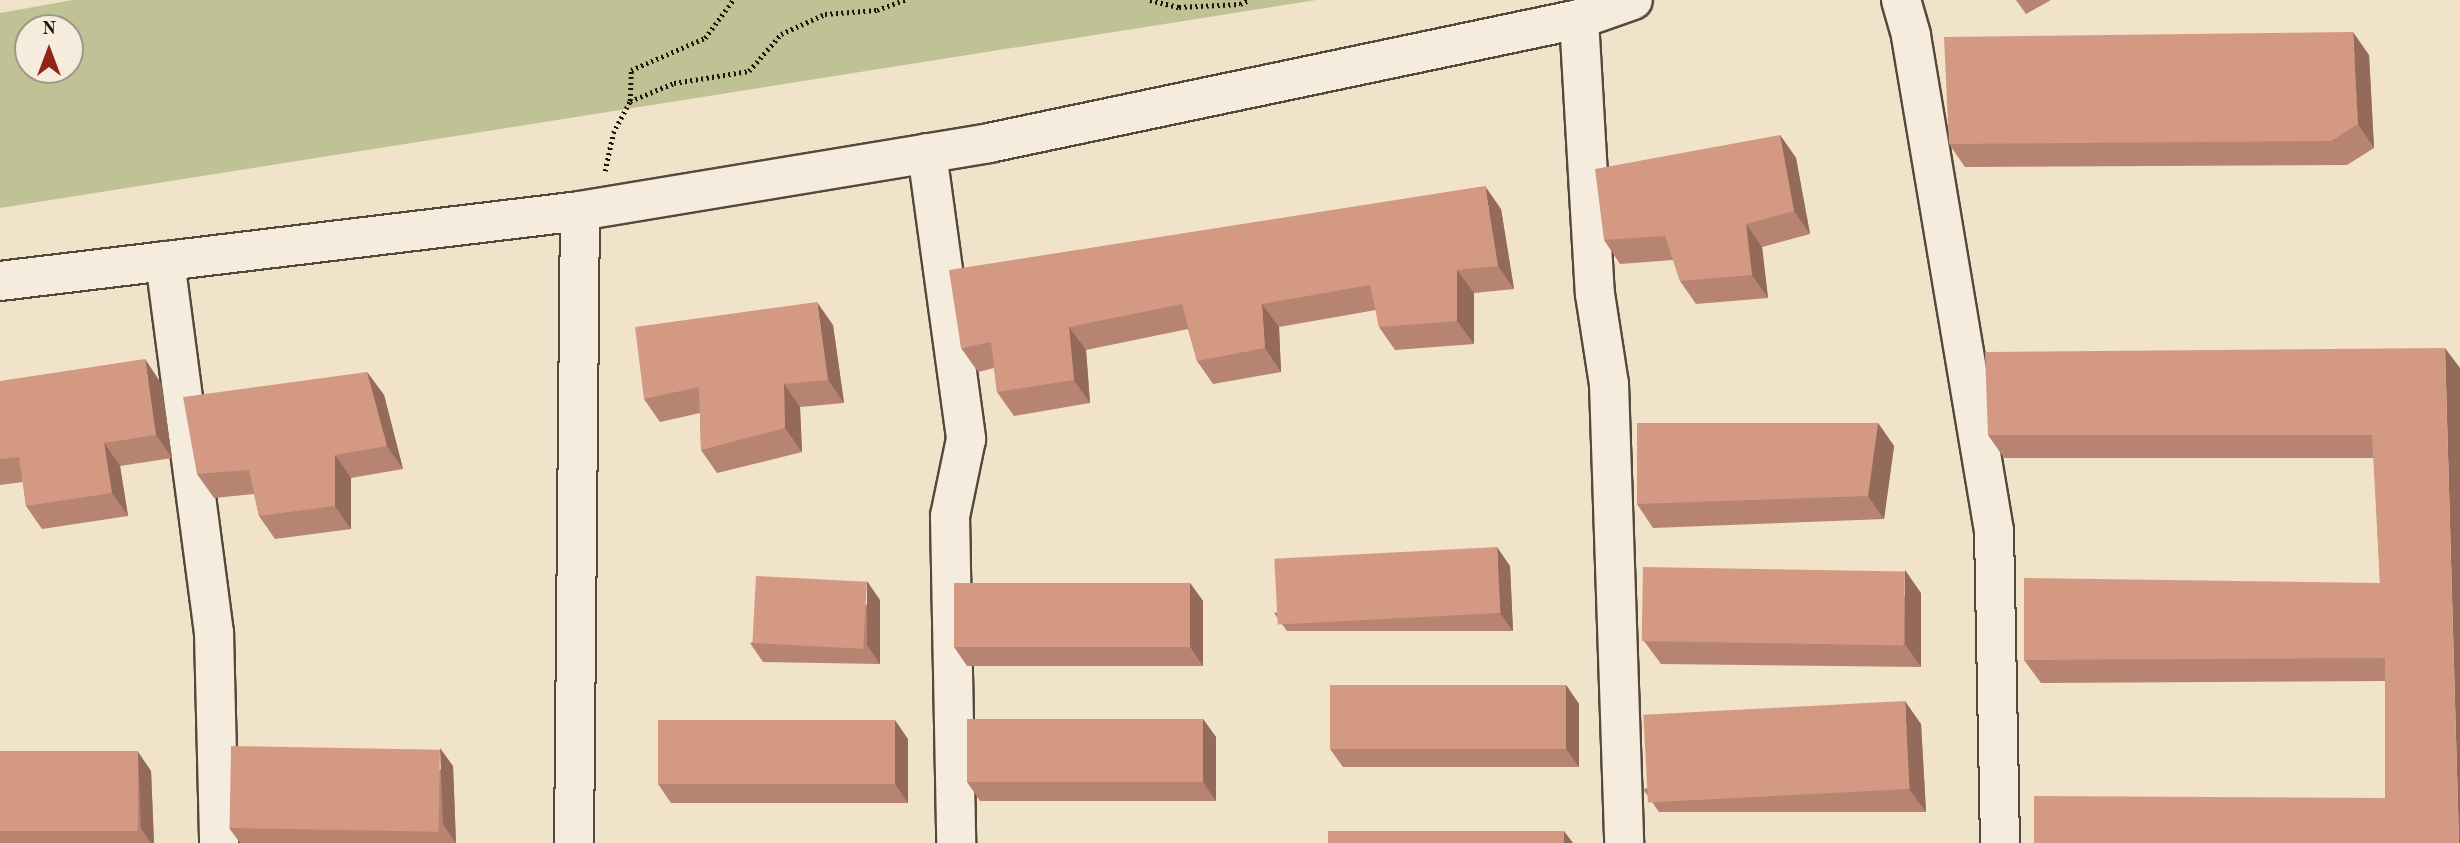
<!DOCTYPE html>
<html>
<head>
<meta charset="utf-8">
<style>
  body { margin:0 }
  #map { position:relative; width:2460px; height:843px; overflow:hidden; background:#f1e2ca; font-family:"Old Standard TT",serif }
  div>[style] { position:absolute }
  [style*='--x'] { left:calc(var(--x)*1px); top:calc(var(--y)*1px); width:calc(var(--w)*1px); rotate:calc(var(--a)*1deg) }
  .green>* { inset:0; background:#bfc294 }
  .path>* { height:4.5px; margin-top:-2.25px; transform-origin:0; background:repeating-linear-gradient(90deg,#22140b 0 2px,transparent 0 5.5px) }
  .roads { filter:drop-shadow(2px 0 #56483b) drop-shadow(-2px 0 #56483b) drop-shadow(0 2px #56483b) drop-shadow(0 -2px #56483b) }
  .minor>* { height:38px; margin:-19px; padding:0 19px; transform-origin:19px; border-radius:19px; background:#f6ecdd }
  .wall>* { inset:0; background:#b68470 }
  .shaded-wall>* { inset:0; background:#946b5b }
  .building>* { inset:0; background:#d49982; transform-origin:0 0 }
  span { translate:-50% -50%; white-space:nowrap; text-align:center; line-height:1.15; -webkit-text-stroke:5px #f6ecdd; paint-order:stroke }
  .north { position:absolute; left:14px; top:14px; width:70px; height:70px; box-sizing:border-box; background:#f6ecdd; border:2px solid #a19689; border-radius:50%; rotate:0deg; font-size:19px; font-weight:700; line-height:28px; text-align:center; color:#22140b }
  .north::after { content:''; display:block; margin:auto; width:24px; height:32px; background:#8f2418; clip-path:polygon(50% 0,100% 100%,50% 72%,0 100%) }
</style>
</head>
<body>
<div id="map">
  <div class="green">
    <div style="clip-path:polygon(evenodd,73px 0,1316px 0,0 208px,0 13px,73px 0,28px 28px,70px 28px,70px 70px,28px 70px,28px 28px)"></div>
  </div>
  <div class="path">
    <div style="--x:1150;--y:0;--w:30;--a:14"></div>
    <div style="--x:1179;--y:7;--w:61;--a:-2.8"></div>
    <div style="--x:1240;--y:4;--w:10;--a:-24"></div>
    <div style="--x:630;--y:101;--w:31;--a:-88"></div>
    <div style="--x:631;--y:70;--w:81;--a:-23.4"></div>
    <div style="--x:705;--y:38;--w:47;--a:-53.6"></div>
    <div style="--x:605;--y:171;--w:39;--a:-78"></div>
    <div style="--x:613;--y:133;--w:36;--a:-62"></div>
    <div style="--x:630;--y:101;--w:48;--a:-22.2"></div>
    <div style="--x:674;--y:83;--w:76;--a:-9.1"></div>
    <div style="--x:749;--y:71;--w:49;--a:-49.1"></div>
    <div style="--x:781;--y:34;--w:48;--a:-24.4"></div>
    <div style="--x:825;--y:14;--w:52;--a:-4.4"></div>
    <div style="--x:877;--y:10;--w:30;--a:-20"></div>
  </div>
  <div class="roads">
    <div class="minor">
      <div style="--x:1901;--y:0;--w:37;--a:74"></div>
      <div style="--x:1911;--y:36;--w:502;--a:80.48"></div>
      <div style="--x:1994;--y:531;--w:312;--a:88.9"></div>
      <div style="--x:1579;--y:19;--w:275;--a:86.7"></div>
      <div style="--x:1595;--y:294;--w:91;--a:81.2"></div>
      <div style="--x:1609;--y:384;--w:459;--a:88.1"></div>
      <div style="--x:927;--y:153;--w:289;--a:82.2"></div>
      <div style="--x:966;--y:439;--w:79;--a:101.7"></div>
      <div style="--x:950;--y:516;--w:327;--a:88.9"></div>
      <div style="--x:165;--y:261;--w:375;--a:82.5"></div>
      <div style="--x:214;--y:633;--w:210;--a:88.6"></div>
      <div style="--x:0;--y:281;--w:584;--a:-6.88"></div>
      <div style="--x:580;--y:211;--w:415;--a:-9.4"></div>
      <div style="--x:989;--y:143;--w:603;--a:-11.87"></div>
      <div style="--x:1579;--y:19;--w:57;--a:-19.4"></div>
      <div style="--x:574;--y:843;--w:632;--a:-89.46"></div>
    </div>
  </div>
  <div class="wall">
    <div style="clip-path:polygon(2016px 0,2051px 0,2026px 14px)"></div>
    <div style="clip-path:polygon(2369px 55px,2374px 148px,2347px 165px,1965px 167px,1949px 144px)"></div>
    <div style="clip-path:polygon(1780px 135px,1796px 158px,1810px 234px,1762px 247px,1768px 298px,1696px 304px,1680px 281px,1673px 260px,1620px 264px,1604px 240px)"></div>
    <div style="clip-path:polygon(1501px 209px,1514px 289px,1474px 293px,1474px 344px,1395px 350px,1379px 327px,1376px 310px,1279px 327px,1281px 372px,1213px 384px,1197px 361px,1188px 329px,1086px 350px,1090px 403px,1014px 416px,997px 392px,994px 368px,978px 372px,961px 348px)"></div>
    <div style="clip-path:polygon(833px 325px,844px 403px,800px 407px,802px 452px,717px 473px,701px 450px,700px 413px,660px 422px,644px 399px)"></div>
    <div style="clip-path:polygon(2445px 348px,2385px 798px,2385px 681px,2041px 683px,2024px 660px,2380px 583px,2374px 458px,2004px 458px,1988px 435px)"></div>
    <div style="clip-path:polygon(367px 372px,384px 395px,403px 469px,351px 478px,351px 529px,275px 539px,259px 516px,254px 494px,214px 498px,197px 474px)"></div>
    <div style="clip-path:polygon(0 381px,161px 383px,172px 458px,120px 466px,128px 516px,42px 529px,26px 506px,23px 482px,0 485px)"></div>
    <div style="clip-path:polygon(1878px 423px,1894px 446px,1884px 519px,1653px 528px,1637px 504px)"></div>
    <div style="clip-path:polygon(1510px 566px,1513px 631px,1287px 631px,1274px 613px)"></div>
    <div style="clip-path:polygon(1190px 583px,1203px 601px,1203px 666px,967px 666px,954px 647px)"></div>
    <div style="clip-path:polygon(1921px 593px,1921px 667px,1661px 664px,1644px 641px)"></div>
    <div style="clip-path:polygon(880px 600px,880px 664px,763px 662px,750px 643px)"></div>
    <div style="clip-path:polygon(1566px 685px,1579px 704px,1579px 767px,1343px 767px,1330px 749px)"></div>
    <div style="clip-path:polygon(1203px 719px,1216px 737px,1216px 801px,980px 801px,967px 782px)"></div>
    <div style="clip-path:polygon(1921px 724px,1926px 812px,1659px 812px,1643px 789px)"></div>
    <div style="clip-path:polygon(908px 739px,908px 803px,671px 803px,658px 784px)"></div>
    <div style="clip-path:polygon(0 751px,138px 752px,151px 771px,154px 843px,0 843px)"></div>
    <div style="clip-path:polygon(453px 766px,456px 843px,240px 843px,229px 828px)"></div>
  </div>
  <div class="shaded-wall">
    <div style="clip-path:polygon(2353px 32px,2369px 55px,2374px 148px,2358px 124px)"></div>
    <div style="clip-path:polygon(1780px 135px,1796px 158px,1810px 234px,1794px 211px)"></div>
    <div style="clip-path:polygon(1485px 186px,1501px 209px,1514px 289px,1498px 266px)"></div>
    <div style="clip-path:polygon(1746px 224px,1762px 247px,1768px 298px,1752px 275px)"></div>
    <div style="clip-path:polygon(1457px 270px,1474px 293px,1474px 344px,1457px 321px)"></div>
    <div style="clip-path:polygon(817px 302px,833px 325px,844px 403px,828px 380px)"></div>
    <div style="clip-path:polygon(1262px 304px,1279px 327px,1281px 372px,1265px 348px)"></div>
    <div style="clip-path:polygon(1069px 327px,1086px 350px,1090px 403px,1074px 380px)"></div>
    <div style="clip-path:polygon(2445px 348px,2460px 368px,2460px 843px,2459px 843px)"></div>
    <div style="clip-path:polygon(145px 359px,161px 383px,172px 458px,156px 435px)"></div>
    <div style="clip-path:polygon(367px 372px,384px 395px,403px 469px,387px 446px)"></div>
    <div style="clip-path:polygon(784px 384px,800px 407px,802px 452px,785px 428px)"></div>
    <div style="clip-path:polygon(1878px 423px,1894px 446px,1884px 519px,1868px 496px)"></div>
    <div style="clip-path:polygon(104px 443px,120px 466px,128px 516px,112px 493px)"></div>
    <div style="clip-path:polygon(335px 455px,351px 478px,351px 529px,335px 506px)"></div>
    <div style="clip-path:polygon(1497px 547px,1510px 566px,1513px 631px,1500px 613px)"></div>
    <div style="clip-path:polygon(1905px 570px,1921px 593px,1921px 667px,1905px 644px)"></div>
    <div style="clip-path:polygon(867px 581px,880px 600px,880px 664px,867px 645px)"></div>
    <div style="clip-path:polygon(1190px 583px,1203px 601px,1203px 666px,1190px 647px)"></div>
    <div style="clip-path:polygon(1566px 685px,1579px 704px,1579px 767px,1566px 749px)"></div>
    <div style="clip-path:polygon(1905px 701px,1921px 724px,1926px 812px,1909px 789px)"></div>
    <div style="clip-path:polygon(1203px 719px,1216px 737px,1216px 801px,1203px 782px)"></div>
    <div style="clip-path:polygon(895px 720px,908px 739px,908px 803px,895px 784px)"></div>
    <div style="clip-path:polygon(440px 748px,453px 766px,456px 843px,443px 824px)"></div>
    <div style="clip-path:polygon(138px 752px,151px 771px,154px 843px,151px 843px,141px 829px)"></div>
    <div style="clip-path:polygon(1564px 831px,1573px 843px,1564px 843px)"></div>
  </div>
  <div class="building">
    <div style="clip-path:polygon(2353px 32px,2358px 124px,2331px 141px,1949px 144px,1944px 37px)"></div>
    <div style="clip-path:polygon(1780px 135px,1794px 211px,1746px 224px,1752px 275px,1680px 281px,1665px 236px,1604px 240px,1595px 169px)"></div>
    <div style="clip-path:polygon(1485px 186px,1498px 266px,1457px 270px,1457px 321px,1379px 327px,1370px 285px,1262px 304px,1265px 348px,1197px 361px,1182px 304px,1069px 327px,1074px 380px,997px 392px,991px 342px,961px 348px,949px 270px)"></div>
    <div style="clip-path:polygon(817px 302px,828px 380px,784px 384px,785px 428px,701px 450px,699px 387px,644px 399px,635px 327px)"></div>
    <div style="clip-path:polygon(2445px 348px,2459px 843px,2034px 843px,2034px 796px,2385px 798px,2385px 658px,2024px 660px,2024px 578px,2380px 583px,2372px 435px,1988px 435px,1985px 352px)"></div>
    <div style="clip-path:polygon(145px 359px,156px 435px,104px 443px,112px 493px,26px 506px,19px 457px,0 459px,0 381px)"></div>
    <div style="clip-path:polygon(367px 372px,387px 446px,335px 455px,335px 506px,259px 516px,249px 470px,197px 474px,183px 397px)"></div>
    <div style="clip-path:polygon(1637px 423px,1878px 423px,1868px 496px,1637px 504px)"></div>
    <div style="left:1497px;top:547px;width:66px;height:223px;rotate:87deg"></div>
    <div style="left:1643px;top:567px;width:262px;height:74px;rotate:1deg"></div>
    <div style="left:756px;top:576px;width:111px;height:67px;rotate:3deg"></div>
    <div style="left:954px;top:583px;width:236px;height:64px"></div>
    <div style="left:1330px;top:685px;width:236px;height:64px"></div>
    <div style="left:1905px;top:701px;width:88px;height:262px;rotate:87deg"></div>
    <div style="left:967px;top:719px;width:236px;height:63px"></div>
    <div style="left:658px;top:720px;width:237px;height:64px"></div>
    <div style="left:231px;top:746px;width:209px;height:82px;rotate:1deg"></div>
    <div style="left:0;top:751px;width:138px;height:80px"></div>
    <div style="left:1328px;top:831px;width:236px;height:12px"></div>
  </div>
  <div class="north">N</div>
</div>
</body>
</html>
